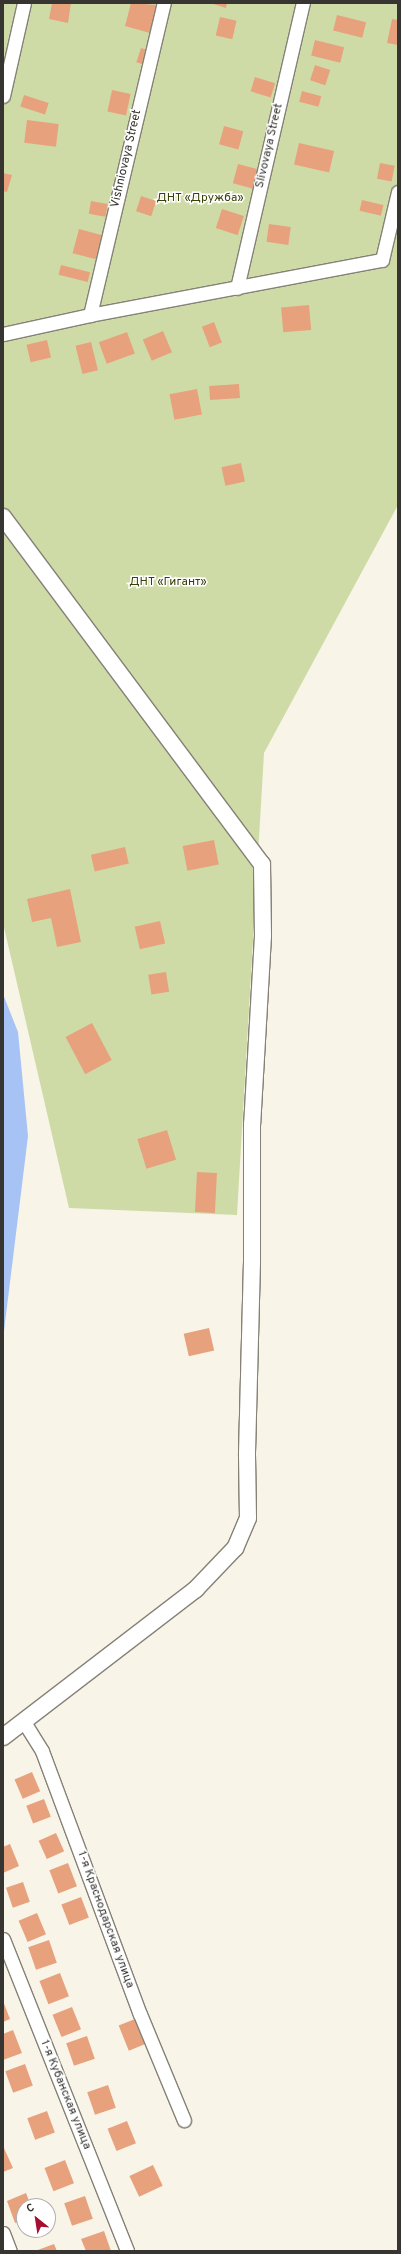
<!DOCTYPE html>
<html>
<head>
<meta charset="utf-8">
<style>
  body { margin:0 }
  #map { position:relative; width:401px; height:2254px; overflow:hidden; background:#f8f4e8; font-family:Overpass,sans-serif }
  div>[style] { position:absolute }
  [style*='--x'] { left:calc(var(--x)*1px); top:calc(var(--y)*1px); width:calc(var(--w)*1px); rotate:calc(var(--a)*1deg) }
  .green>* { inset:0; background:#cfdba7 }
  .water>* { inset:0; background:#a7c3f5 }
  .building>* { inset:0; background:#e7a27d; transform-origin:0 0 }
  .roads { filter:drop-shadow(1px 0 #858177) drop-shadow(-1px 0 #858177) drop-shadow(0 1px #858177) drop-shadow(0 -1px #858177) }
  .minor>* { height:13px; margin:-6.5px; padding:0 6.5px; transform-origin:6.5px; border-radius:6.5px; background:#fff }
  .tertiary>* { height:16px; margin:-8px; padding:0 8px; transform-origin:8px; border-radius:8px; background:#fff }
  span { translate:-50% -50%; white-space:nowrap; text-align:center; line-height:1.15; -webkit-text-stroke:3px #fff; paint-order:stroke }
  .street-label { font-size:12px; color:#373531 }
  .park-label { font-size:12px; color:#373f07 }
  .frame { position:absolute; inset:0; border:4px solid #373531; pointer-events:none }
  .north { position:absolute; left:16px; top:2198px; width:40px; height:40px; box-sizing:border-box; background:#fff; border:1px solid #afaead; border-radius:50%; rotate:330deg; font-size:11px; font-weight:700; line-height:16px; text-align:center; color:#373531 }
  .north::after { content:''; display:block; margin:auto; width:14px; height:18px; background:#a70e2e; clip-path:polygon(50% 0,100% 100%,50% 72%,0 100%) }
</style>
</head>
<body>
<div id="map">
  <div class="green">
    <div style="clip-path:polygon(3px 3px,398px 3px,398px 505px,264px 753px,237px 1215px,69px 1208px,3px 923px)"></div>
  </div>
  <div class="water">
    <div style="clip-path:polygon(3px 994px,18px 1032px,28px 1136px,3px 1339px)"></div>
  </div>
  <div class="building">
    <div style="clip-path:polygon(52px 3px,71px 3px,68px 23px,49px 19px)"></div>
    <div style="clip-path:polygon(131px 3px,157px 5px,150px 33px,125px 26px)"></div>
    <div style="clip-path:polygon(210px 3px,227px 3px,226px 8px)"></div>
    <div style="left:337px;top:15px;width:30px;height:16px;rotate:14deg"></div>
    <div style="left:220px;top:17px;width:17px;height:19px;rotate:13deg"></div>
    <div style="clip-path:polygon(392px 19px,398px 20px,398px 45px,387px 43px)"></div>
    <div style="left:315px;top:40px;width:30px;height:16px;rotate:14deg"></div>
    <div style="left:141px;top:48px;width:6px;height:15px;rotate:18deg"></div>
    <div style="left:315px;top:65px;width:16px;height:16px;rotate:18deg"></div>
    <div style="left:255px;top:77px;width:21px;height:15px;rotate:17deg"></div>
    <div style="left:112px;top:90px;width:19px;height:22px;rotate:12deg"></div>
    <div style="left:302px;top:91px;width:20px;height:11px;rotate:15deg"></div>
    <div style="left:24px;top:95px;width:26px;height:12px;rotate:18deg"></div>
    <div style="left:27px;top:120px;width:32px;height:23px;rotate:7deg"></div>
    <div style="left:224px;top:126px;width:20px;height:19px;rotate:15deg"></div>
    <div style="left:299px;top:143px;width:36px;height:22px;rotate:13deg"></div>
    <div style="left:380px;top:163px;width:15px;height:16px;rotate:11deg"></div>
    <div style="left:238px;top:164px;width:23px;height:20px;rotate:15deg"></div>
    <div style="clip-path:polygon(3px 173px,12px 175px,7px 192px,3px 191px)"></div>
    <div style="left:141px;top:196px;width:16px;height:16px;rotate:18deg"></div>
    <div style="left:362px;top:200px;width:22px;height:11px;rotate:13deg"></div>
    <div style="left:91px;top:201px;width:17px;height:13px;rotate:10deg"></div>
    <div style="left:222px;top:209px;width:23px;height:20px;rotate:18deg"></div>
    <div style="left:269px;top:224px;width:22px;height:18px;rotate:8deg"></div>
    <div style="left:79px;top:229px;width:24px;height:25px;rotate:15deg"></div>
    <div style="left:61px;top:265px;width:30px;height:10px;rotate:14deg"></div>
    <div style="left:309px;top:305px;width:25px;height:28px;rotate:85deg"></div>
    <div style="left:214px;top:322px;width:22px;height:13px;rotate:69deg"></div>
    <div style="left:163px;top:331px;width:23px;height:22px;rotate:67deg"></div>
    <div style="left:127px;top:332px;width:23px;height:30px;rotate:70deg"></div>
    <div style="left:47px;top:340px;width:18px;height:21px;rotate:77deg"></div>
    <div style="left:91px;top:342px;width:29px;height:16px;rotate:76deg"></div>
    <div style="left:239px;top:384px;width:14px;height:30px;rotate:86deg"></div>
    <div style="left:197px;top:389px;width:26px;height:28px;rotate:79deg"></div>
    <div style="left:241px;top:463px;width:19px;height:20px;rotate:78deg"></div>
    <div style="left:214px;top:840px;width:25px;height:32px;rotate:79deg"></div>
    <div style="left:125px;top:847px;width:17px;height:35px;rotate:77deg"></div>
    <div style="clip-path:polygon(70px 889px,81px 942px,57px 947px,51px 918px,32px 922px,27px 899px)"></div>
    <div style="left:160px;top:921px;width:23px;height:26px;rotate:77deg"></div>
    <div style="left:166px;top:972px;width:20px;height:18px;rotate:81deg"></div>
    <div style="left:92px;top:1023px;width:42px;height:30px;rotate:62deg"></div>
    <div style="left:167px;top:1130px;width:31px;height:31px;rotate:73deg"></div>
    <div style="left:197px;top:1172px;width:20px;height:40px;rotate:3deg"></div>
    <div style="left:209px;top:1328px;width:23px;height:26px;rotate:77deg"></div>
    <div style="left:32px;top:1772px;width:21px;height:19px;rotate:67deg"></div>
    <div style="left:44px;top:1799px;width:19px;height:19px;rotate:69deg"></div>
    <div style="left:56px;top:1833px;width:20px;height:19px;rotate:66deg"></div>
    <div style="clip-path:polygon(10px 1844px,19px 1866px,3px 1873px,3px 1847px)"></div>
    <div style="left:68px;top:1863px;width:25px;height:20px;rotate:69deg"></div>
    <div style="left:23px;top:1882px;width:21px;height:18px;rotate:71deg"></div>
    <div style="left:81px;top:1897px;width:22px;height:21px;rotate:69deg"></div>
    <div style="left:37px;top:1913px;width:23px;height:20px;rotate:67deg"></div>
    <div style="left:49px;top:1940px;width:24px;height:22px;rotate:71deg"></div>
    <div style="left:60px;top:1973px;width:25px;height:22px;rotate:69deg"></div>
    <div style="clip-path:polygon(3px 2001px,10px 2019px,3px 2022px)"></div>
    <div style="left:72px;top:2007px;width:24px;height:21px;rotate:68deg"></div>
    <div style="left:140px;top:2017px;width:27px;height:23px;rotate:68deg"></div>
    <div style="clip-path:polygon(13px 2030px,22px 2053px,3px 2060px,3px 2034px)"></div>
    <div style="left:87px;top:2036px;width:24px;height:22px;rotate:71deg"></div>
    <div style="left:25px;top:2064px;width:23px;height:21px;rotate:70deg"></div>
    <div style="left:108px;top:2085px;width:24px;height:22px;rotate:71deg"></div>
    <div style="left:47px;top:2111px;width:23px;height:21px;rotate:70deg"></div>
    <div style="left:127px;top:2121px;width:24px;height:21px;rotate:68deg"></div>
    <div style="clip-path:polygon(3px 2146px,13px 2168px,3px 2172px)"></div>
    <div style="left:65px;top:2160px;width:25px;height:22px;rotate:69deg"></div>
    <div style="left:153px;top:2165px;width:23px;height:26px;rotate:65deg"></div>
    <div style="clip-path:polygon(26px 2193px,31px 2206px,24px 2206px,24px 2220px,15px 2223px,7px 2201px)"></div>
    <div style="left:85px;top:2196px;width:24px;height:22px;rotate:71deg"></div>
    <div style="clip-path:polygon(104px 2231px,111px 2251px,86px 2251px,81px 2239px)"></div>
    <div style="clip-path:polygon(54px 2244px,57px 2251px,35px 2251px)"></div>
  </div>
  <div class="roads">
    <div class="minor">
      <div style="--x:3;--y:96;--w:95;--a:-77.3"></div>
      <div style="--x:237;--y:288;--w:293;--a:-77"></div>
      <div style="--x:90;--y:315;--w:321;--a:-76.7"></div>
      <div style="--x:3;--y:334;--w:89;--a:-12.3"></div>
      <div style="--x:90;--y:315;--w:297;--a:-10.7"></div>
      <div style="--x:382;--y:260;--w:70;--a:-76.8"></div>
      <div style="--x:24;--y:1722;--w:34;--a:58"></div>
      <div style="--x:42;--y:1751;--w:281;--a:69.6"></div>
      <div style="--x:140;--y:2014;--w:115;--a:67.5"></div>
      <div style="--x:3;--y:1939;--w:336;--a:68.3"></div>
      <div style="--x:3;--y:2233;--w:19;--a:69"></div>
    </div>
    <div class="tertiary">
      <div style="--x:3;--y:517;--w:433;--a:53.3"></div>
      <div style="--x:262;--y:864;--w:72;--a:89.2"></div>
      <div style="--x:263;--y:936;--w:188;--a:93.3"></div>
      <div style="--x:252;--y:1124;--w:138;--a:90"></div>
      <div style="--x:252;--y:1262;--w:193;--a:91.5"></div>
      <div style="--x:247;--y:1455;--w:63;--a:89.1"></div>
      <div style="--x:248;--y:1518;--w:33;--a:113"></div>
      <div style="--x:235;--y:1548;--w:57;--a:133.6"></div>
      <div style="--x:196;--y:1589;--w:243;--a:142.5"></div>
    </div>
  </div>
  <div class="street-label">
    <span style="left:270px;top:146px;rotate:-77deg">Slivovaya Street</span>
    <span style="left:127px;top:159px;rotate:-77deg">Vishniovaya Street</span>
    <span style="left:105px;top:1920px;rotate:70deg">1-я Краснодарская улица</span>
    <span style="left:65px;top:2095px;rotate:68deg">1-я Кубанская улица</span>
  </div>
  <div class="park-label">
    <span style="left:200px;top:199px">ДНТ «Дружба»</span>
    <span style="left:168px;top:583px">ДНТ «Гигант»</span>
  </div>
  <div class="frame"></div>
  <div class="north">С</div>
</div>
</body>
</html>
